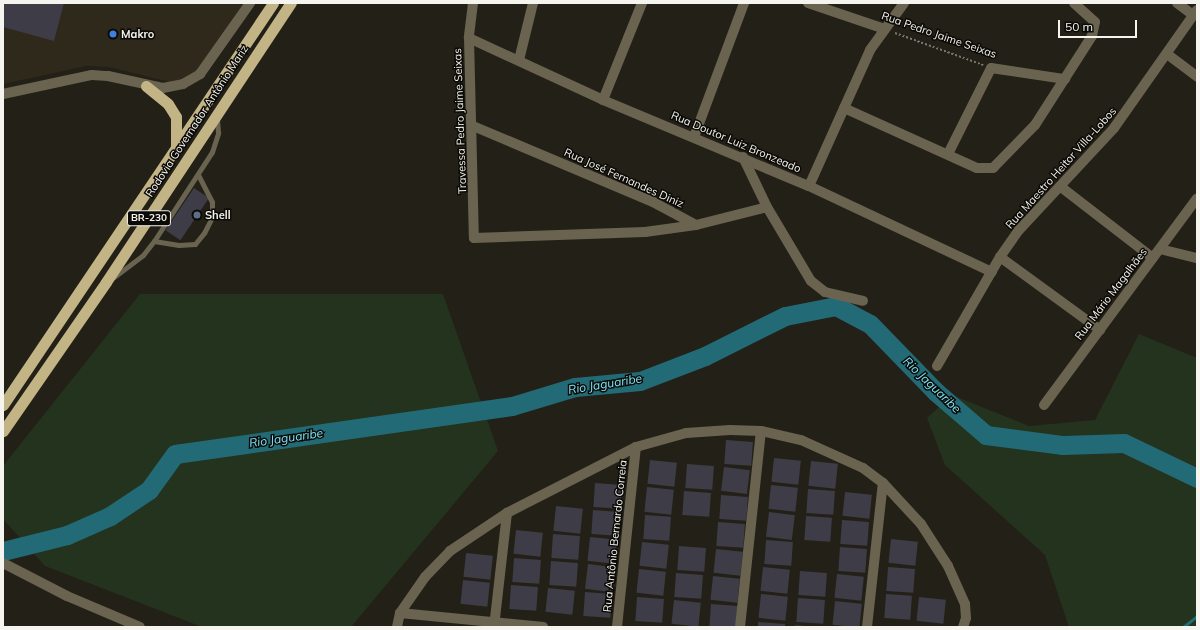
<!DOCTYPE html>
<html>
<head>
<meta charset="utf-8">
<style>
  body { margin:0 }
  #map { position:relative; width:1200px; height:630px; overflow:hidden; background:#232017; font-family:Mulish,sans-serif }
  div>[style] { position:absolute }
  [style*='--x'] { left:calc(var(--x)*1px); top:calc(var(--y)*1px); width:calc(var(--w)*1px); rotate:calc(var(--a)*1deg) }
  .built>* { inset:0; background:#2f291b }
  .green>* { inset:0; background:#23331d }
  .stream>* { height:3px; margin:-1.5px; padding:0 1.5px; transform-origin:1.5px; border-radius:1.5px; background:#236a77 }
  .river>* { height:19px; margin:-9.5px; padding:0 9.5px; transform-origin:9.5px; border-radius:9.5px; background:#236a77 }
  .building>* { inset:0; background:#3e3c46; transform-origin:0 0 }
  .path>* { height:2px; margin-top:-1px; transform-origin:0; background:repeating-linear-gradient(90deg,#7a776f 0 2px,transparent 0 4px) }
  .service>* { height:5px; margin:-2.5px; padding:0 2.5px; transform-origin:2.5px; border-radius:2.5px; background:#6a634f }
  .minor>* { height:10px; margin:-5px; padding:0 5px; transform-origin:5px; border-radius:5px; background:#6a634f }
  .tertiary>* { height:10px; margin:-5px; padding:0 5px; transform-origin:5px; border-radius:5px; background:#6a634f }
  .trunk>* { height:11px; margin:-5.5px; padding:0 5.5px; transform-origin:5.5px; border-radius:5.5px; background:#c3b485 }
  .dots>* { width:11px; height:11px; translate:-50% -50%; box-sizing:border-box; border:2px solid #0b0a06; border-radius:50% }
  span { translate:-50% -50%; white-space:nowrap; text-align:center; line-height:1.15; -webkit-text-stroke:3px #0b0a06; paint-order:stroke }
  .shield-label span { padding:1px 3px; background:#0b0a06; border:1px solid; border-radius:3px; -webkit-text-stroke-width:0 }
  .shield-label { font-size:10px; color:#f6f4ee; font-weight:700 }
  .poi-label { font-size:11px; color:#f6f4ee; font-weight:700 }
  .left { translate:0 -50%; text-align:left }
  .street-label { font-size:11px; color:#f6f4ee }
  .water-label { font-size:12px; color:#7ce5fa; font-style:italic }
  .frame { position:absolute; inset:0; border:4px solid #f6f4ee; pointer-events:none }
  .scale { position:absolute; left:1058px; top:20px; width:79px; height:18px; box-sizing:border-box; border:2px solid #f6f4ee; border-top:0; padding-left:5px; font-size:12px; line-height:14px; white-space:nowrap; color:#f6f4ee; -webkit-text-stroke:3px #0b0a06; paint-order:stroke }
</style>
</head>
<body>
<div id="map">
  <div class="built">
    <div style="clip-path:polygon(3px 3px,244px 3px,200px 68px,189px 78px,174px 83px,109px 67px,86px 66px,3px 84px)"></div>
  </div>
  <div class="green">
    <div style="clip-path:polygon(140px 294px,443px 294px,498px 451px,351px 627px,202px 627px,45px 566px,3px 519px,3px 466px)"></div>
    <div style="clip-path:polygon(1139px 334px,1197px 358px,1197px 627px,1069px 627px,1045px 555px,945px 465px,927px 418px,952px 395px,1029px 426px,1095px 420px)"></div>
  </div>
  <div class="stream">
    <div style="--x:1183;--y:627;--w:18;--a:-38"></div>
  </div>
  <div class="river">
    <div style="--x:3;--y:551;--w:66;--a:-14"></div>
    <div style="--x:67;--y:535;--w:47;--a:-23.8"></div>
    <div style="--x:110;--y:516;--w:47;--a:-33.7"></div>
    <div style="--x:149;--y:490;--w:44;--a:-54.2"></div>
    <div style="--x:175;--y:454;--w:340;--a:-8.1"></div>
    <div style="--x:512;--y:406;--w:66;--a:-16.8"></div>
    <div style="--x:575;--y:387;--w:65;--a:-5.3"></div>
    <div style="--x:640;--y:381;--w:70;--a:-21"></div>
    <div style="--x:705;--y:356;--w:89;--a:-26.6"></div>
    <div style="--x:785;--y:316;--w:52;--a:-11.1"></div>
    <div style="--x:836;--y:306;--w:38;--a:28"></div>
    <div style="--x:870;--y:324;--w:95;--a:45.9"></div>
    <div style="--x:936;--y:392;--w:66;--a:40.7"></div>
    <div style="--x:986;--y:435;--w:78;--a:7.4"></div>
    <div style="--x:1063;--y:445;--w:61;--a:-1.9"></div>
    <div style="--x:1124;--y:443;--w:81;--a:25.6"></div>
  </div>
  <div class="building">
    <div style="clip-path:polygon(3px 3px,64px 3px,54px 41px,3px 27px)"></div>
    <div style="left:194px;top:188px;width:18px;height:51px;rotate:34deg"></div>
    <div style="left:726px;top:440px;width:27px;height:24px;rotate:4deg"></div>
    <div style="left:774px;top:458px;width:27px;height:24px;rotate:6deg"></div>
    <div style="left:650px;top:460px;width:27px;height:24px;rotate:6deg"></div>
    <div style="left:811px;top:461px;width:27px;height:25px;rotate:6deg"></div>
    <div style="left:687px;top:464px;width:27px;height:24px;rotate:4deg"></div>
    <div style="left:724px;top:467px;width:26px;height:24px;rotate:7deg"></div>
    <div style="left:595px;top:483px;width:27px;height:24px;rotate:4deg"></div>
    <div style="left:771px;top:485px;width:27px;height:24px;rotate:6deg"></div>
    <div style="left:647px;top:487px;width:27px;height:25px;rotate:6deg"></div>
    <div style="left:808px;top:489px;width:27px;height:24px;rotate:4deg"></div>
    <div style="left:684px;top:491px;width:27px;height:24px;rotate:4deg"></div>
    <div style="left:845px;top:492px;width:27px;height:24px;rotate:6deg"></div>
    <div style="left:721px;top:495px;width:27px;height:24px;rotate:4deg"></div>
    <div style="left:556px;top:506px;width:27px;height:25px;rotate:6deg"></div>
    <div style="left:593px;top:510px;width:27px;height:24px;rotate:4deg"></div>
    <div style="left:769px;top:512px;width:26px;height:25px;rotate:7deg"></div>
    <div style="left:645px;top:515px;width:26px;height:24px;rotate:4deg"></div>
    <div style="left:806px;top:516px;width:26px;height:24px;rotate:4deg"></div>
    <div style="left:842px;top:520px;width:27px;height:24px;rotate:4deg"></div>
    <div style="left:718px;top:522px;width:27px;height:24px;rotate:4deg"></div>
    <div style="left:516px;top:530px;width:27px;height:24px;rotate:6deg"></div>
    <div style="left:553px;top:534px;width:27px;height:24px;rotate:4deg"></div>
    <div style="left:590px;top:537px;width:27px;height:24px;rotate:6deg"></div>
    <div style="left:891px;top:539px;width:27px;height:24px;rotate:6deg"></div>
    <div style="left:766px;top:540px;width:27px;height:24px;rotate:4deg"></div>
    <div style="left:642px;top:542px;width:27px;height:24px;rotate:6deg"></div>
    <div style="left:679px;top:546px;width:27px;height:24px;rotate:4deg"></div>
    <div style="left:840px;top:547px;width:27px;height:24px;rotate:4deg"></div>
    <div style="left:716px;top:549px;width:27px;height:24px;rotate:6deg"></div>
    <div style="left:466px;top:553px;width:27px;height:24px;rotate:6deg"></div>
    <div style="left:514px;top:558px;width:27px;height:24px;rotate:4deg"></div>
    <div style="left:551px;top:561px;width:27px;height:24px;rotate:4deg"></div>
    <div style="left:588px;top:564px;width:26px;height:25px;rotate:7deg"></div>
    <div style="left:763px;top:567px;width:27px;height:24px;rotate:6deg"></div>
    <div style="left:888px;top:567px;width:27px;height:24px;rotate:4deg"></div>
    <div style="left:639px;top:569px;width:27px;height:24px;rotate:6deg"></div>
    <div style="left:800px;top:571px;width:27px;height:24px;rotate:4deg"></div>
    <div style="left:676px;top:573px;width:27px;height:24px;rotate:4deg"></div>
    <div style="left:837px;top:574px;width:27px;height:24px;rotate:6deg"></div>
    <div style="left:713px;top:576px;width:27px;height:24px;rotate:6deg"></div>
    <div style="left:463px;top:580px;width:27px;height:24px;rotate:6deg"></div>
    <div style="left:511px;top:585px;width:27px;height:24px;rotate:4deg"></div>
    <div style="left:548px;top:588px;width:27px;height:24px;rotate:6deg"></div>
    <div style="left:585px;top:592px;width:27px;height:24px;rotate:4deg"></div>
    <div style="left:761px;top:594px;width:27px;height:24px;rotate:6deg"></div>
    <div style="left:886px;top:594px;width:26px;height:24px;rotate:4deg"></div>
    <div style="left:637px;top:597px;width:27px;height:24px;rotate:4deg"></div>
    <div style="left:919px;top:597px;width:27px;height:24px;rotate:6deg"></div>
    <div style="left:798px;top:598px;width:27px;height:24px;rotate:4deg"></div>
    <div style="left:674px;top:600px;width:27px;height:24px;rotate:6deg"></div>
    <div style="left:835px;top:601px;width:27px;height:24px;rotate:6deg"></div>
    <div style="left:711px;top:604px;width:27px;height:23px;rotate:4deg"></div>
    <div style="clip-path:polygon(758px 622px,785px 624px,785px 627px,758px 627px)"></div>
    <div style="clip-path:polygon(795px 625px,805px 626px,805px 627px,795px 627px)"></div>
  </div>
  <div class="path">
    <div style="--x:895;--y:33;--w:94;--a:20"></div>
  </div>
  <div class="service">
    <div style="--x:154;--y:241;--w:25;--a:9"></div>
    <div style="--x:179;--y:245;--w:16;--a:-4"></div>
    <div style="--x:195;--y:244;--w:14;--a:-51"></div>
    <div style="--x:204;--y:233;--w:18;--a:-63"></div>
    <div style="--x:212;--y:217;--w:15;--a:-90"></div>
    <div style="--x:212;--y:202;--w:31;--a:-117"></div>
    <div style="--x:114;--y:277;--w:36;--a:-37"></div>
    <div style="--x:143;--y:255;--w:18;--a:-52"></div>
    <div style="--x:154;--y:241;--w:106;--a:-56.9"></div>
    <div style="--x:212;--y:152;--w:20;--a:-72"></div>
    <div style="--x:218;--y:133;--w:15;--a:-94"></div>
  </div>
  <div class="minor">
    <div style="--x:473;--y:3;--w:35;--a:97"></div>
    <div style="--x:469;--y:38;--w:200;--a:88.6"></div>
    <div style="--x:474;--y:238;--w:171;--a:-2"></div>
    <div style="--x:645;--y:232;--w:51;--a:-7.8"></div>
    <div style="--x:696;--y:225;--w:73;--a:-14.2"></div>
    <div style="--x:808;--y:3;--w:81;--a:18.7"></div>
    <div style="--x:1177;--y:3;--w:20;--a:37"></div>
    <div style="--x:469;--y:38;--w:148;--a:24.8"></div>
    <div style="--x:603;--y:100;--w:223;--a:22.7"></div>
    <div style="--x:809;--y:186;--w:202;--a:25.2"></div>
    <div style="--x:1167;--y:54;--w:38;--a:37"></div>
    <div style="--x:519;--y:60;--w:59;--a:-76.2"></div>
    <div style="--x:603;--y:100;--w:105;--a:-68.1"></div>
    <div style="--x:844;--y:108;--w:146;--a:24.3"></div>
    <div style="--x:977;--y:168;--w:16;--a:0"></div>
    <div style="--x:993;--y:168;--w:60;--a:-45.7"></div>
    <div style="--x:1035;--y:125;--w:106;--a:-57.4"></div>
    <div style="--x:1092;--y:36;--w:14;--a:-78"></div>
    <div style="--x:1095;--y:22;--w:28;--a:-138"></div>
    <div style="--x:473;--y:126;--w:195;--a:22.9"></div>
    <div style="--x:653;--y:202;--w:49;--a:28.1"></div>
    <div style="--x:694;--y:137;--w:143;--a:-69.5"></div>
    <div style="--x:948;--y:154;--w:96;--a:-63.4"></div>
    <div style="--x:991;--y:68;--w:75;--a:8.5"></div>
    <div style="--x:743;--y:157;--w:55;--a:64.4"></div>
    <div style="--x:767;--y:207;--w:86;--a:59.3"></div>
    <div style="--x:811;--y:281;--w:18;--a:38"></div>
    <div style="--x:825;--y:292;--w:39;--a:13"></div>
    <div style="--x:1061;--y:187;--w:116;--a:37.7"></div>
    <div style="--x:1160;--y:249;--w:38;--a:14"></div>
    <div style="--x:1000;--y:257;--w:124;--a:36.1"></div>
    <div style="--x:937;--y:366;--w:126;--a:-60"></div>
    <div style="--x:1000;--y:257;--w:33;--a:-55"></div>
    <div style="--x:1019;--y:230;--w:139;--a:-47"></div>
    <div style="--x:1114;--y:128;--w:144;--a:-54.9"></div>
    <div style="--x:1044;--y:405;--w:257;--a:-53.5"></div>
    <div style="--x:3;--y:563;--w:72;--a:27.3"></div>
    <div style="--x:67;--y:596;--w:79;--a:23"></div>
    <div style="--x:400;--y:613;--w:44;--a:-55.2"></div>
    <div style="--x:425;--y:577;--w:36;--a:-46"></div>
    <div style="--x:450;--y:551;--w:69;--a:-33.7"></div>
    <div style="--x:507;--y:513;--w:145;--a:-27.1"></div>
    <div style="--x:636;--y:447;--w:52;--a:-15.6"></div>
    <div style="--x:686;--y:433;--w:44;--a:-3.9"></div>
    <div style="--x:730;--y:430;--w:31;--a:2"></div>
    <div style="--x:761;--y:431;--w:41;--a:12.7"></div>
    <div style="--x:801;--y:440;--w:68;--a:24.3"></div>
    <div style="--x:863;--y:468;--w:25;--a:37"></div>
    <div style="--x:883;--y:483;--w:56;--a:47.2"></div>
    <div style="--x:921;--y:524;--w:50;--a:57.3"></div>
    <div style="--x:948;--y:566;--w:42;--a:65.9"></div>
    <div style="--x:965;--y:604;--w:14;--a:86"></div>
    <div style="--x:966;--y:618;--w:9;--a:108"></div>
    <div style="--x:494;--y:627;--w:115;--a:-83.5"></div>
    <div style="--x:617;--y:627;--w:181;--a:-84"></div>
    <div style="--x:740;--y:627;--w:197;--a:-83.9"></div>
    <div style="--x:867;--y:627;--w:145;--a:-83.7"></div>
  </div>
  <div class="tertiary">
    <div style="--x:3;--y:94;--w:91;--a:-12.1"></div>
    <div style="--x:92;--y:75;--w:16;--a:4"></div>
    <div style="--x:108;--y:76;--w:56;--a:12.3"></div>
    <div style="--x:163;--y:88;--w:20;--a:-11"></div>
    <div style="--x:183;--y:84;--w:20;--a:-30"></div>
    <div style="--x:200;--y:74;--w:87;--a:-54.8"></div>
    <div style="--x:809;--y:186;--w:149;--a:-65.8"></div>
    <div style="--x:870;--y:50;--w:58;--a:-54.1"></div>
    <div style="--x:397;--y:627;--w:14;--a:-78"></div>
    <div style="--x:400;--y:613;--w:144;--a:5.6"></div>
  </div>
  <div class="trunk">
    <div style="--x:146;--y:86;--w:28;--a:39"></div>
    <div style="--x:168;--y:104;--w:15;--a:58"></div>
    <div style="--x:176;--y:117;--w:29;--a:90"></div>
    <div style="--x:3;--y:405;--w:484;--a:-56.1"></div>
    <div style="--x:3;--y:431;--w:181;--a:-55.3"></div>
    <div style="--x:106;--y:282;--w:335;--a:-56.5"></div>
  </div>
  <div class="dots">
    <div style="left:113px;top:34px;background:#3f7fe0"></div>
    <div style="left:197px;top:215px;background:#5c6f8a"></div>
  </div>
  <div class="shield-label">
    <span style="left:149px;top:218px">BR-230</span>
  </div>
  <div class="poi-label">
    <span class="left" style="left:121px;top:34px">Makro</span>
    <span class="left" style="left:205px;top:215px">Shell</span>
  </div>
  <div class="street-label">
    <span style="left:939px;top:35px;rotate:19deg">Rua Pedro Jaime Seixas</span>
    <span style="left:197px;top:121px;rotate:-57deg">Rodovia Governador Antônio Mariz</span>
    <span style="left:460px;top:121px;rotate:-92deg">Travessa Pedro Jaime Seixas</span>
    <span style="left:736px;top:142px;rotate:23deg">Rua Doutor Luiz Bronzeado</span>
    <span style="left:1061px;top:168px;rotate:-48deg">Rua Maestro Heitor Villa-Lobos</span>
    <span style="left:624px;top:178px;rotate:24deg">Rua José Fernandes Diniz</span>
    <span style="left:1111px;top:294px;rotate:-53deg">Rua Mário Magalhães</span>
    <span style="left:615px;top:536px;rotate:-84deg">Rua Antônio Bernardo Correia</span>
  </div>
  <div class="water-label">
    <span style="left:605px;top:384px;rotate:-9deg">Rio Jaguaribe</span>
    <span style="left:932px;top:385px;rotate:44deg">Rio Jaguaribe</span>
    <span style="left:286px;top:438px;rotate:-8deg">Rio Jaguaribe</span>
  </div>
  <div class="frame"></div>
  <div class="scale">50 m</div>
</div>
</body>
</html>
